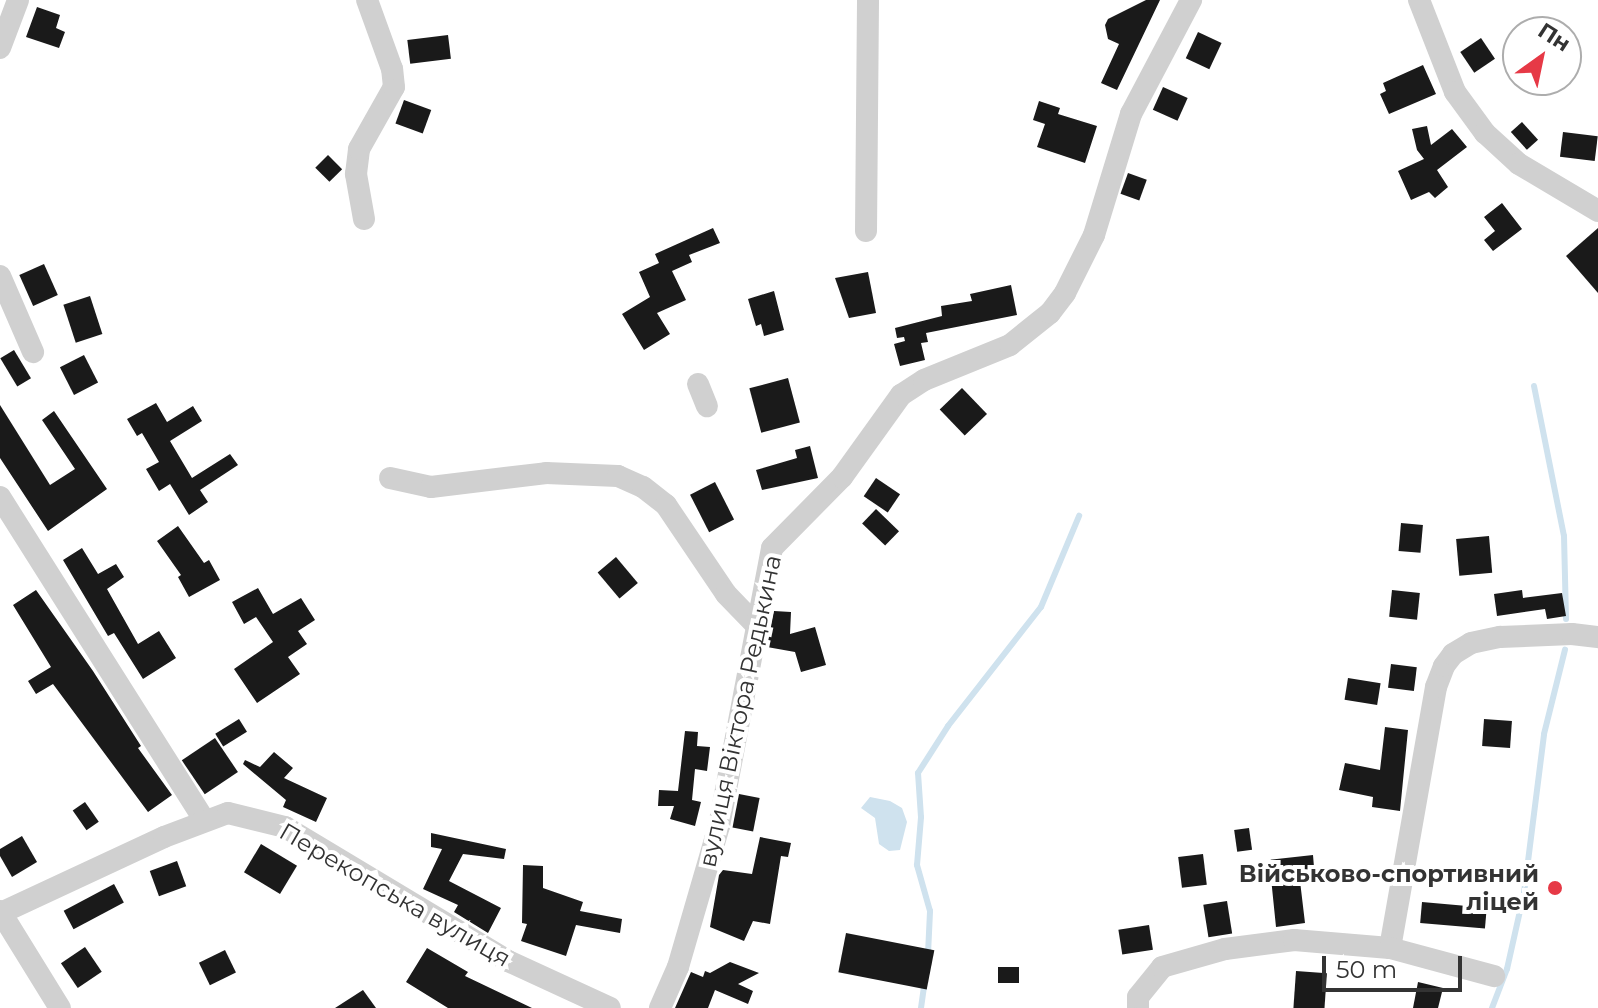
<!DOCTYPE html>
<html>
<head>
<meta charset="utf-8">
<style>
  body { margin:0 }
  #map { position:relative; width:1598px; height:1008px; overflow:hidden; background:#fff; font-family:Montserrat,sans-serif }
  div>[style] { position:absolute }
  [style*='--x'] { left:calc(var(--x)*1px); top:calc(var(--y)*1px); width:calc(var(--w)*1px); rotate:calc(var(--a)*1deg) }
  .water>* { inset:0; background:#cfe2ee }
  .stream>* { height:6px; margin:-3px; padding:0 3px; transform-origin:3px; border-radius:3px; background:#cfe2ee }
  .building>* { inset:0; background:#1a1a1a; transform-origin:0 0 }
  .minor>* { height:22px; margin:-11px; padding:0 11px; transform-origin:11px; border-radius:11px; background:#d0d0d0 }
  .dots>* { width:22px; height:22px; translate:-50% -50%; box-sizing:border-box; border:4px solid #fff; border-radius:50% }
  span { translate:-50% -50%; white-space:nowrap; text-align:center; line-height:1.15; -webkit-text-stroke:8px #fff; paint-order:stroke }
  .street-label { font-size:24px; color:#333 }
  .poi-label { font-size:24px; color:#333; font-weight:700 }
  .right { translate:-100% -50%; text-align:right }
  .north { position:absolute; left:1502px; top:16px; width:80px; height:80px; box-sizing:border-box; background:#fff; border:2px solid #adadad; border-radius:50%; rotate:33deg; font-size:22px; font-weight:700; line-height:32px; text-align:center; color:#333 }
  .north::after { content:''; display:block; margin:auto; width:28px; height:36px; background:#e63946; clip-path:polygon(50% 0,100% 100%,50% 72%,0 100%) }
  .scale { position:absolute; left:1322px; top:956px; width:140px; height:36px; box-sizing:border-box; border:4px solid #333; border-top:0; padding-left:10px; font-size:24px; line-height:28px; white-space:nowrap; color:#333; -webkit-text-stroke:6px #fff; paint-order:stroke }
</style>
</head>
<body>
<div id="map">
  <div class="water">
    <div style="clip-path:polygon(870px 797px,890px 801px,902px 808px,907px 822px,900px 850px,889px 851px,879px 844px,875px 818px,861px 808px)"></div>
  </div>
  <div class="stream">
    <div style="--x:1534;--y:386;--w:153;--a:78.7"></div>
    <div style="--x:1564;--y:536;--w:83;--a:88.6"></div>
    <div style="--x:928;--y:954;--w:43;--a:-87.3"></div>
    <div style="--x:930;--y:911;--w:48;--a:-105.8"></div>
    <div style="--x:917;--y:865;--w:48;--a:-85.2"></div>
    <div style="--x:921;--y:817;--w:44;--a:-93.9"></div>
    <div style="--x:918;--y:773;--w:56;--a:-57.4"></div>
    <div style="--x:948;--y:726;--w:151;--a:-52"></div>
    <div style="--x:1041;--y:607;--w:99;--a:-67.3"></div>
    <div style="--x:921;--y:1008;--w:27;--a:-82"></div>
    <div style="--x:1492;--y:1008;--w:42;--a:-69"></div>
    <div style="--x:1507;--y:969;--w:78;--a:-77.4"></div>
    <div style="--x:1524;--y:893;--w:160;--a:-82.8"></div>
    <div style="--x:1544;--y:734;--w:87;--a:-76"></div>
  </div>
  <div class="building">
    <div style="clip-path:polygon(1146px 0,1160px 0,1117px 90px,1101px 83px,1119px 44px,1108px 39px,1105px 25px,1108px 19px)"></div>
    <div style="clip-path:polygon(37px 7px,60px 15px,56px 28px,65px 32px,59px 48px,26px 37px)"></div>
    <div style="left:1198px;top:32px;width:26px;height:29px;rotate:25deg"></div>
    <div style="left:448px;top:35px;width:24px;height:41px;rotate:83deg"></div>
    <div style="left:1481px;top:38px;width:25px;height:25px;rotate:56deg"></div>
    <div style="clip-path:polygon(1423px 65px,1436px 94px,1389px 114px,1380px 94px,1386px 91px,1383px 83px)"></div>
    <div style="left:1163px;top:87px;width:27px;height:25px;rotate:24deg"></div>
    <div style="left:404px;top:100px;width:29px;height:25px;rotate:20deg"></div>
    <div style="clip-path:polygon(1039px 101px,1060px 108px,1058px 114px,1097px 126px,1085px 163px,1037px 147px,1045px 124px,1033px 120px)"></div>
    <div style="left:1522px;top:122px;width:24px;height:15px;rotate:48deg"></div>
    <div style="clip-path:polygon(1427px 126px,1431px 145px,1452px 129px,1467px 147px,1437px 170px,1448px 187px,1435px 198px,1429px 192px,1411px 200px,1398px 171px,1424px 159px,1417px 150px,1412px 129px)"></div>
    <div style="left:1563px;top:132px;width:35px;height:25px;rotate:7deg"></div>
    <div style="left:328px;top:155px;width:20px;height:18px;rotate:45deg"></div>
    <div style="left:1128px;top:173px;width:20px;height:22px;rotate:20deg"></div>
    <div style="clip-path:polygon(1502px 203px,1522px 229px,1493px 251px,1484px 240px,1495px 231px,1484px 217px)"></div>
    <div style="clip-path:polygon(713px 228px,720px 243px,689px 255px,692px 262px,672px 271px,686px 300px,657px 313px,670px 334px,644px 350px,622px 314px,650px 297px,639px 272px,659px 263px,655px 254px)"></div>
    <div style="clip-path:polygon(1598px 228px,1598px 293px,1566px 256px)"></div>
    <div style="left:44px;top:264px;width:34px;height:27px;rotate:66deg"></div>
    <div style="clip-path:polygon(868px 272px,876px 313px,849px 318px,835px 278px)"></div>
    <div style="clip-path:polygon(1011px 285px,1017px 315px,926px 333px,928px 342px,921px 343px,925px 360px,900px 366px,894px 344px,905px 341px,904px 337px,897px 338px,895px 328px,942px 316px,941px 306px,972px 301px,970px 294px)"></div>
    <div style="clip-path:polygon(774px 291px,784px 330px,764px 336px,761px 324px,756px 326px,748px 299px)"></div>
    <div style="left:90px;top:296px;width:40px;height:28px;rotate:72deg"></div>
    <div style="left:14px;top:350px;width:33px;height:16px;rotate:59deg"></div>
    <div style="left:84px;top:355px;width:31px;height:27px;rotate:63deg"></div>
    <div style="left:788px;top:378px;width:46px;height:40px;rotate:75deg"></div>
    <div style="left:962px;top:388px;width:36px;height:31px;rotate:46deg"></div>
    <div style="clip-path:polygon(156px 403px,167px 422px,193px 406px,202px 421px,170px 441px,192px 478px,230px 454px,238px 465px,200px 490px,208px 502px,189px 515px,170px 484px,159px 491px,146px 469px,159px 462px,142px 433px,137px 436px,127px 419px)"></div>
    <div style="clip-path:polygon(0 405px,50px 485px,75px 469px,42px 420px,54px 411px,107px 489px,48px 531px,0 458px)"></div>
    <div style="clip-path:polygon(810px 446px,818px 478px,762px 490px,756px 470px,797px 458px,795px 450px)"></div>
    <div style="left:876px;top:478px;width:29px;height:22px;rotate:34deg"></div>
    <div style="left:715px;top:482px;width:42px;height:28px;rotate:63deg"></div>
    <div style="left:876px;top:509px;width:32px;height:20px;rotate:44deg"></div>
    <div style="left:1401px;top:523px;width:22px;height:28px;rotate:5deg"></div>
    <div style="clip-path:polygon(178px 526px,204px 563px,209px 560px,220px 580px,189px 597px,178px 577px,181px 575px,157px 541px)"></div>
    <div style="left:1489px;top:536px;width:37px;height:33px;rotate:85deg"></div>
    <div style="clip-path:polygon(82px 548px,98px 574px,116px 564px,124px 577px,107px 589px,138px 644px,159px 631px,176px 658px,143px 679px,114px 633px,108px 636px,63px 560px)"></div>
    <div style="left:616px;top:557px;width:34px;height:24px;rotate:50deg"></div>
    <div style="clip-path:polygon(258px 588px,273px 614px,301px 598px,315px 620px,298px 631px,307px 644px,288px 657px,300px 674px,257px 703px,234px 669px,273px 642px,256px 617px,244px 624px,232px 602px)"></div>
    <div style="clip-path:polygon(36px 590px,93px 671px,141px 746px,138px 748px,172px 795px,148px 812px,53px 684px,36px 694px,28px 681px,51px 667px,13px 605px)"></div>
    <div style="left:1392px;top:590px;width:28px;height:27px;rotate:6deg"></div>
    <div style="clip-path:polygon(1522px 590px,1523px 598px,1562px 593px,1566px 616px,1547px 619px,1545px 609px,1497px 616px,1494px 594px)"></div>
    <div style="clip-path:polygon(774px 611px,791px 612px,790px 634px,815px 627px,826px 665px,801px 672px,795px 652px,767px 647px)"></div>
    <div style="left:1391px;top:664px;width:26px;height:24px;rotate:7deg"></div>
    <div style="left:1348px;top:678px;width:33px;height:22px;rotate:9deg"></div>
    <div style="left:239px;top:719px;width:15px;height:28px;rotate:58deg"></div>
    <div style="left:1484px;top:719px;width:28px;height:27px;rotate:4deg"></div>
    <div style="clip-path:polygon(1385px 727px,1408px 730px,1400px 811px,1372px 807px,1373px 797px,1339px 790px,1345px 763px,1380px 770px)"></div>
    <div style="clip-path:polygon(685px 731px,698px 732px,697px 746px,710px 747px,707px 771px,695px 769px,692px 800px,701px 802px,695px 826px,670px 819px,674px 806px,658px 806px,659px 790px,678px 791px)"></div>
    <div style="left:215px;top:738px;width:41px;height:40px;rotate:56deg"></div>
    <div style="clip-path:polygon(274px 752px,293px 768px,284px 778px,327px 798px,316px 822px,283px 807px,286px 800px,243px 764px,245px 760px,260px 767px)"></div>
    <div style="left:739px;top:794px;width:21px;height:34px;rotate:11deg"></div>
    <div style="left:85px;top:802px;width:24px;height:15px;rotate:55deg"></div>
    <div style="left:1249px;top:828px;width:22px;height:15px;rotate:82deg"></div>
    <div style="clip-path:polygon(431px 833px,506px 849px,504px 859px,463px 854px,449px 881px,501px 908px,488px 933px,454px 912px,458px 905px,423px 889px,442px 849px,431px 847px)"></div>
    <div style="clip-path:polygon(22px 836px,37px 862px,12px 877px,0 856px,0 849px)"></div>
    <div style="clip-path:polygon(760px 837px,791px 843px,788px 857px,781px 856px,770px 924px,753px 921px,744px 941px,710px 927px,719px 875px,723px 870px,752px 874px)"></div>
    <div style="left:261px;top:844px;width:42px;height:33px;rotate:31deg"></div>
    <div style="left:1203px;top:854px;width:31px;height:25px;rotate:83deg"></div>
    <div style="clip-path:polygon(1313px 855px,1315px 879px,1300px 881px,1305px 923px,1276px 927px,1271px 878px,1262px 879px,1260px 861px)"></div>
    <div style="left:177px;top:861px;width:27px;height:29px;rotate:70deg"></div>
    <div style="clip-path:polygon(523px 865px,543px 866px,543px 888px,583px 902px,580px 911px,622px 919px,620px 933px,576px 925px,566px 956px,521px 941px,527px 924px,522px 923px)"></div>
    <div style="left:114px;top:884px;width:21px;height:57px;rotate:62deg"></div>
    <div style="left:1227px;top:901px;width:33px;height:24px;rotate:81deg"></div>
    <div style="left:1422px;top:902px;width:65px;height:21px;rotate:5deg"></div>
    <div style="left:1149px;top:925px;width:25px;height:31px;rotate:81deg"></div>
    <div style="left:846px;top:933px;width:90px;height:40px;rotate:11deg"></div>
    <div style="left:85px;top:947px;width:30px;height:29px;rotate:56deg"></div>
    <div style="clip-path:polygon(427px 948px,468px 972px,465px 976px,532px 1008px,448px 1008px,406px 982px)"></div>
    <div style="left:225px;top:950px;width:25px;height:29px;rotate:64deg"></div>
    <div style="clip-path:polygon(730px 962px,759px 973px,738px 984px,753px 991px,748px 1004px,715px 990px,708px 1008px,675px 1008px,691px 972px,703px 977px,705px 971px,710px 973px)"></div>
    <div style="left:998px;top:967px;width:21px;height:16px"></div>
    <div style="left:1296px;top:971px;width:31px;height:37px;rotate:4deg"></div>
    <div style="clip-path:polygon(1418px 982px,1443px 988px,1438px 1008px,1413px 1008px)"></div>
    <div style="clip-path:polygon(363px 990px,376px 1008px,335px 1008px)"></div>
  </div>
  <div class="minor">
    <div style="--x:1419;--y:0;--w:99;--a:68.6"></div>
    <div style="--x:1455;--y:92;--w:51;--a:53.8"></div>
    <div style="--x:1485;--y:133;--w:46;--a:42.4"></div>
    <div style="--x:1519;--y:164;--w:92;--a:30.7"></div>
    <div style="--x:0;--y:48;--w:51;--a:-69.4"></div>
    <div style="--x:364;--y:219;--w:46;--a:-100.1"></div>
    <div style="--x:356;--y:174;--w:25;--a:-83"></div>
    <div style="--x:359;--y:149;--w:71;--a:-60.6"></div>
    <div style="--x:394;--y:87;--w:18;--a:-96"></div>
    <div style="--x:392;--y:69;--w:73;--a:-109.9"></div>
    <div style="--x:866;--y:231;--w:231;--a:-89.5"></div>
    <div style="--x:0;--y:276;--w:83;--a:66.5"></div>
    <div style="--x:698;--y:384;--w:24;--a:68"></div>
    <div style="--x:390;--y:478;--w:42;--a:12.4"></div>
    <div style="--x:431;--y:487;--w:116;--a:-6.9"></div>
    <div style="--x:546;--y:473;--w:72;--a:2.4"></div>
    <div style="--x:618;--y:476;--w:27;--a:24"></div>
    <div style="--x:643;--y:487;--w:29;--a:38"></div>
    <div style="--x:666;--y:505;--w:107;--a:56"></div>
    <div style="--x:726;--y:594;--w:45;--a:45.9"></div>
    <div style="--x:0;--y:497;--w:382;--a:57.7"></div>
    <div style="--x:0;--y:911;--w:114;--a:58.3"></div>
    <div style="--x:1;--y:913;--w:180;--a:-25"></div>
    <div style="--x:164;--y:837;--w:68;--a:-20.6"></div>
    <div style="--x:228;--y:813;--w:59;--a:13.8"></div>
    <div style="--x:285;--y:827;--w:260;--a:31"></div>
    <div style="--x:508;--y:961;--w:112;--a:24.7"></div>
    <div style="--x:1390;--y:948;--w:265;--a:-80"></div>
    <div style="--x:1436;--y:687;--w:22;--a:-69"></div>
    <div style="--x:1444;--y:666;--w:15;--a:-53"></div>
    <div style="--x:1453;--y:654;--w:21;--a:-31"></div>
    <div style="--x:1471;--y:643;--w:30;--a:-12"></div>
    <div style="--x:1500;--y:637;--w:72;--a:-2.4"></div>
    <div style="--x:1572;--y:634;--w:26;--a:7"></div>
    <div style="--x:660;--y:1008;--w:45;--a:-66.3"></div>
    <div style="--x:678;--y:967;--w:147;--a:-73.8"></div>
    <div style="--x:719;--y:826;--w:283;--a:-79.2"></div>
    <div style="--x:772;--y:548;--w:100;--a:-45.4"></div>
    <div style="--x:842;--y:477;--w:101;--a:-54.3"></div>
    <div style="--x:901;--y:395;--w:27;--a:-33"></div>
    <div style="--x:924;--y:380;--w:93;--a:-22.1"></div>
    <div style="--x:1010;--y:345;--w:51;--a:-38.7"></div>
    <div style="--x:1050;--y:313;--w:25;--a:-53"></div>
    <div style="--x:1065;--y:293;--w:65;--a:-63.4"></div>
    <div style="--x:1094;--y:235;--w:127;--a:-73"></div>
    <div style="--x:1131;--y:114;--w:129;--a:-62.2"></div>
    <div style="--x:1138;--y:1008;--w:11;--a:-90"></div>
    <div style="--x:1138;--y:997;--w:38;--a:-51"></div>
    <div style="--x:1162;--y:967;--w:66;--a:-15.9"></div>
    <div style="--x:1225;--y:949;--w:70;--a:-7.4"></div>
    <div style="--x:1294;--y:940;--w:96;--a:4.8"></div>
    <div style="--x:1390;--y:948;--w:108;--a:15.1"></div>
  </div>
  <div class="dots">
    <div style="left:1555px;top:888px;background:#e63946"></div>
  </div>
  <div class="street-label">
    <span style="left:740px;top:711px;rotate:-78deg">вулиця Віктора Редькина</span>
    <span style="left:395px;top:895px;rotate:30deg">Перекопська вулиця</span>
  </div>
  <div class="poi-label">
    <span class="right" style="left:1539px;top:888px">Військово-спортивний<br>ліцей</span>
  </div>
  <div class="north">Пн</div>
  <div class="scale">50 m</div>
</div>
</body>
</html>
